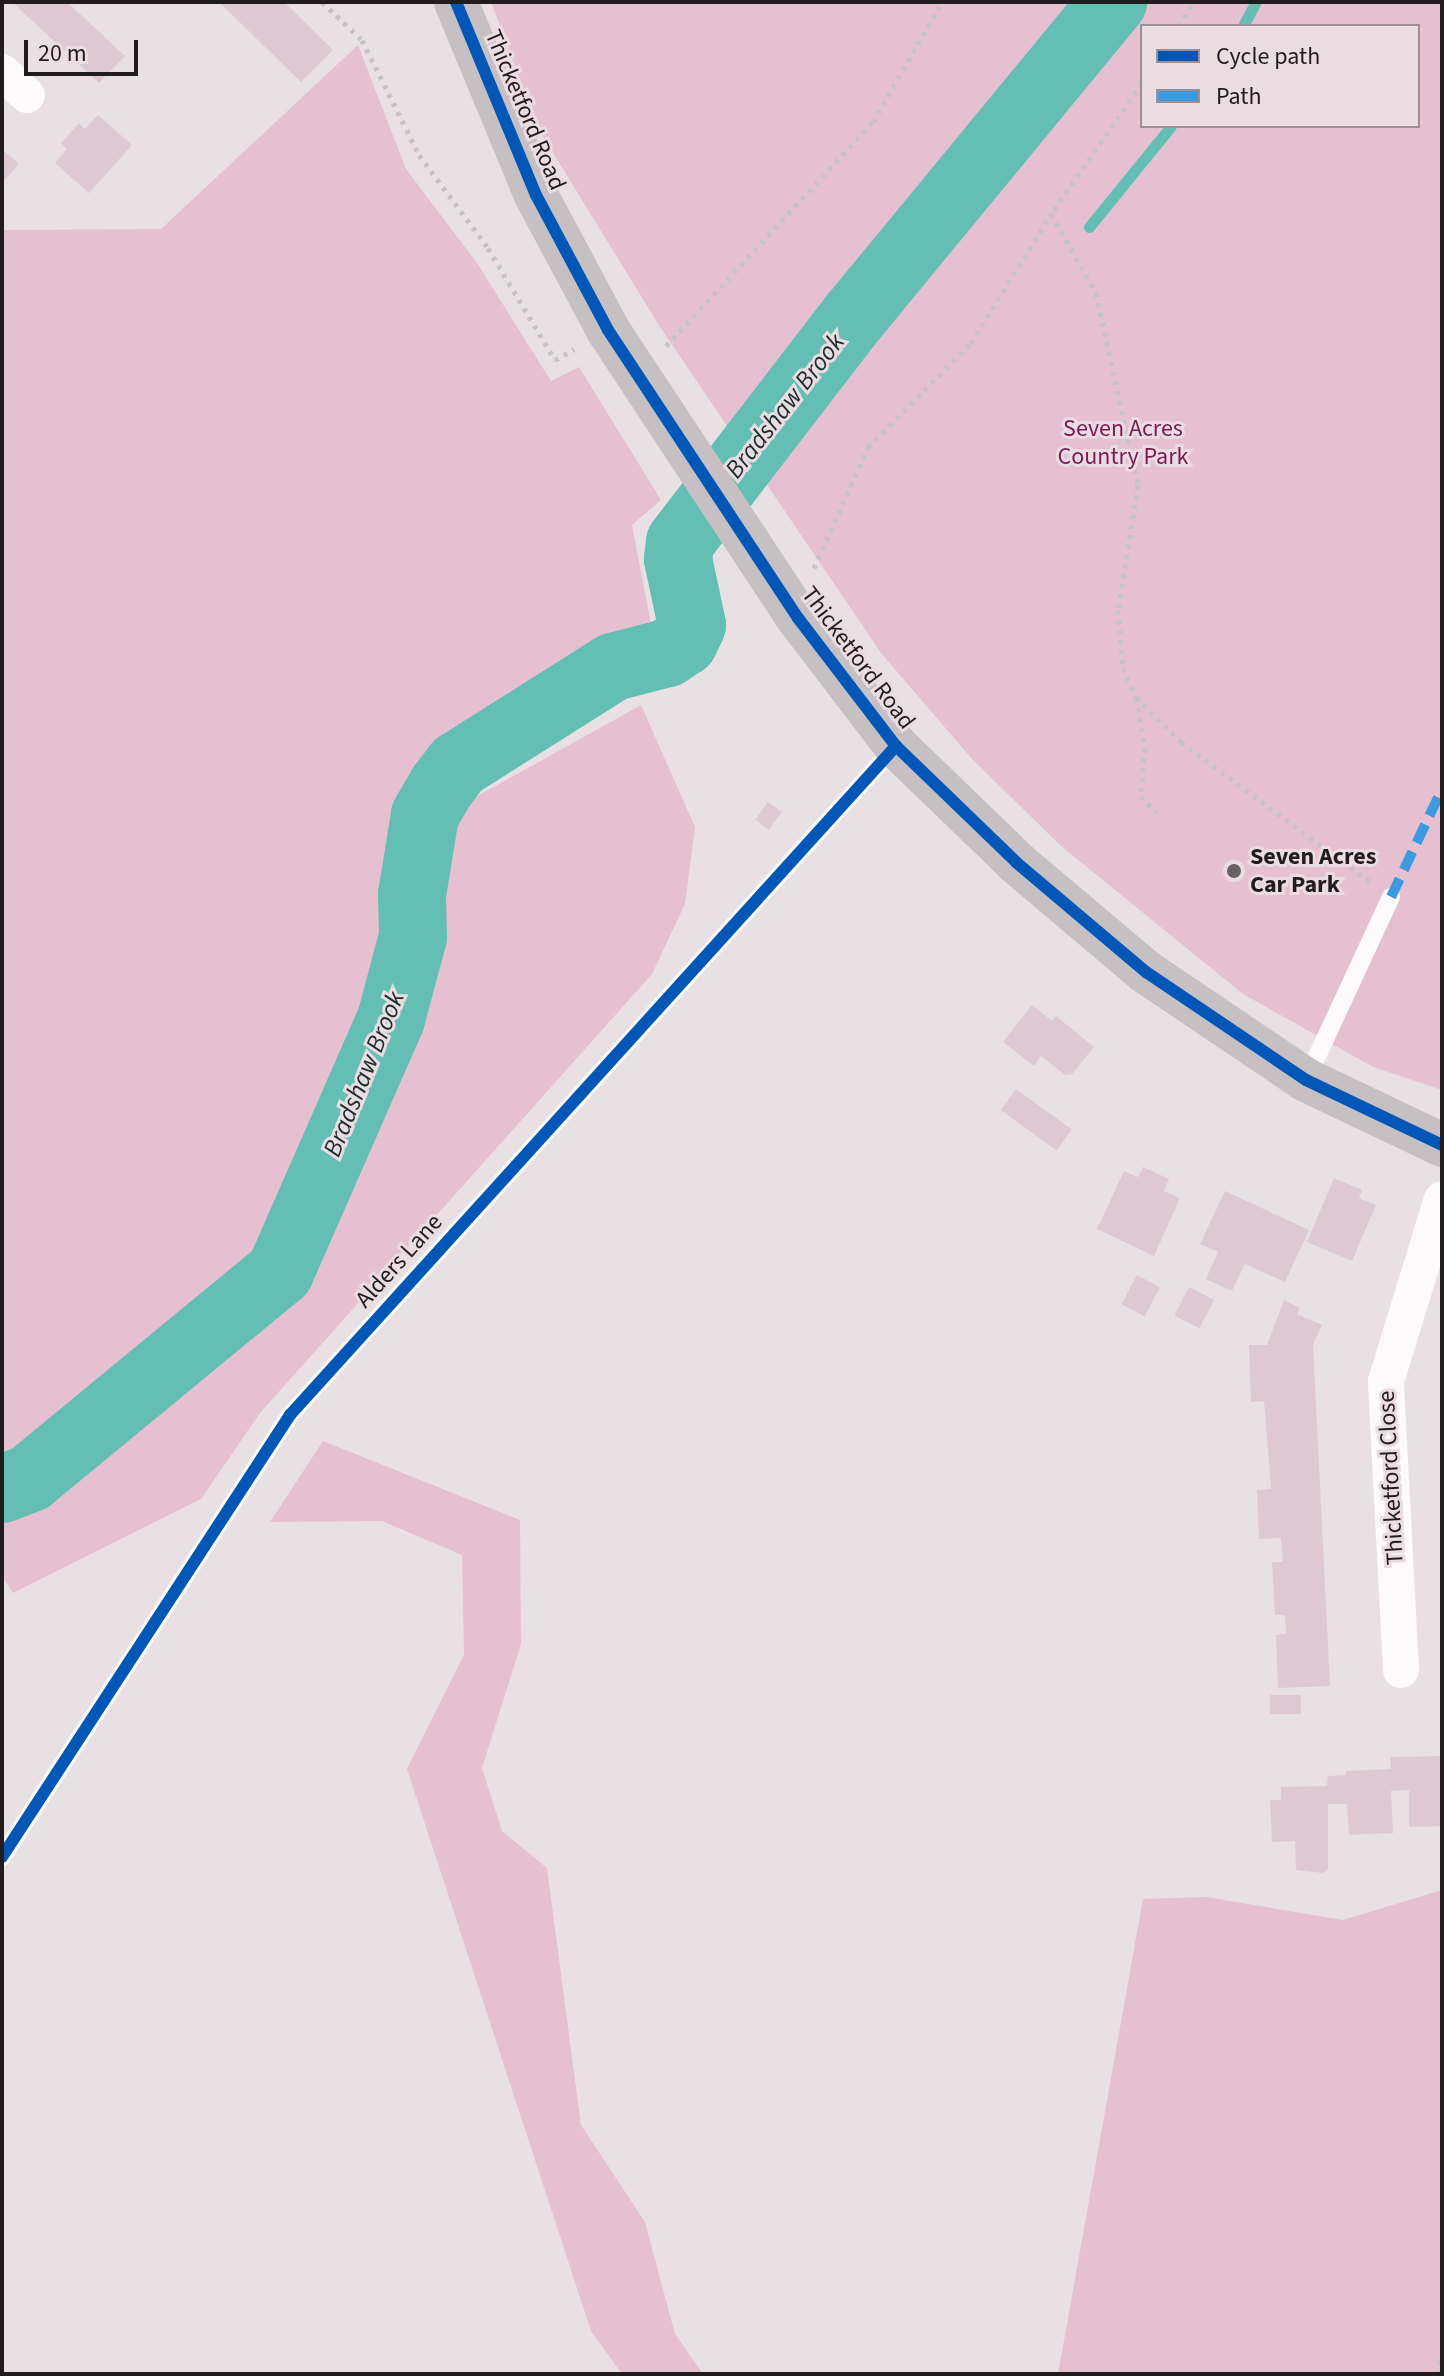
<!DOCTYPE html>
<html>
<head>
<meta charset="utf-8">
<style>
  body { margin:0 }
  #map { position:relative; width:1444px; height:2376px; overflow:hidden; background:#e8e0e3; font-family:"Source Sans 3",sans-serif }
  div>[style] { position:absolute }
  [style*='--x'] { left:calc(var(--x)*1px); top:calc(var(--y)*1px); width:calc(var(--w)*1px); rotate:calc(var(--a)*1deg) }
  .green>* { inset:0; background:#e6c0d1 }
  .stream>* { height:11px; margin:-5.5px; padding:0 5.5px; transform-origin:5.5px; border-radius:5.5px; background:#63bfb4 }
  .river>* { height:68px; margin:-34px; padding:0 34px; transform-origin:34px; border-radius:34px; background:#63bfb4 }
  .building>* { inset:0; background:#dec9d2; transform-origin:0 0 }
  .path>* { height:5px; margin-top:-2.5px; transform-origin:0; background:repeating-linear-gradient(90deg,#c6c3c3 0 4px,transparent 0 10px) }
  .lane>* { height:18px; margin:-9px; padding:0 9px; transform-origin:9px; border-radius:9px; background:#fcfafb }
  .street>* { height:36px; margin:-18px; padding:0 18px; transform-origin:18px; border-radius:18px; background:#fcfafb }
  .secondary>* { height:44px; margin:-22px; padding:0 22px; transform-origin:22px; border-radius:22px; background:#c6c0c2 }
  .quiet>* { height:10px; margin-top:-5px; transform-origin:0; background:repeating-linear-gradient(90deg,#3c9be0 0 20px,transparent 0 30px) }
  .cycleway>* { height:12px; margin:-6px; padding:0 6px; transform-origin:6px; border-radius:6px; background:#0057b8 }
  .dots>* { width:22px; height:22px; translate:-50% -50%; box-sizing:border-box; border:4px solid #ebdce2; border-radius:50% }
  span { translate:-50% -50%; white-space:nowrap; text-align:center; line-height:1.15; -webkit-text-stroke:6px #ebdce2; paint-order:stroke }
  .street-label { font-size:24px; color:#211c1e }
  .park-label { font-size:24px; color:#7c1a52 }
  .poi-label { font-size:24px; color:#211c1e; font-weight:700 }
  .left { translate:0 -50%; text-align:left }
  .water-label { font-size:26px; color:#182e2b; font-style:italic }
  .frame { position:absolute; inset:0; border:4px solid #211c1e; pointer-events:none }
  .legend { position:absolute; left:1140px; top:24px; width:280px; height:104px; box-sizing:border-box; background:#ebdce2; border:2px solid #9a8f94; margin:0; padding:10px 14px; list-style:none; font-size:24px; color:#211c1e }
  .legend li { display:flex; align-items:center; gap:16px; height:40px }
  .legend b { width:40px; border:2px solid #9a8f94 }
  .scale { position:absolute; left:24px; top:40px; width:114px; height:36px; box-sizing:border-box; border:4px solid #211c1e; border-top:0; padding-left:10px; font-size:24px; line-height:28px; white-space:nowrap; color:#211c1e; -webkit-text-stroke:6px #ebdce2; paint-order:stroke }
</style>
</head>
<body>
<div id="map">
  <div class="green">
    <div style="clip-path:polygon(evenodd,491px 2px,1442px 2px,1442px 1090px,1373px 1067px,1243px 994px,1061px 846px,973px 760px,881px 653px,660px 327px,539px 130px,491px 2px,1142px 26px,1418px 26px,1418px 126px,1142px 126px,1142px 26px)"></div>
    <div style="clip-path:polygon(358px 45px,406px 169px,477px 263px,551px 381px,579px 367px,661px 500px,632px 525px,651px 624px,451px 735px,403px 819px,365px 1010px,252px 1257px,2px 1466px,2px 230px,161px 229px)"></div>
    <div style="clip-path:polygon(641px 705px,695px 827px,685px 904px,652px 974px,260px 1413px,201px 1499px,13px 1593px,2px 1576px,2px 1507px,43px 1488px,298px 1276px,410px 1028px,436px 944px,445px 814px)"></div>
    <div style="clip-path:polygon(323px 1441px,520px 1520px,521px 1644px,482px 1768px,502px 1831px,547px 1868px,581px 2125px,645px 2222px,675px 2334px,703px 2374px,622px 2374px,591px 2331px,407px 1769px,464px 1655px,462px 1555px,382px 1521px,270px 1522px)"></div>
    <div style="clip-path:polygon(1442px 1890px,1442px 2374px,1058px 2374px,1143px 1899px,1206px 1897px,1343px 1920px)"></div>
  </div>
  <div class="stream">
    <div style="--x:1243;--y:26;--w:27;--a:-62"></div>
    <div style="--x:1089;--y:227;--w:130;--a:-50.9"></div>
  </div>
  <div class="river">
    <div style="--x:2;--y:1489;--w:30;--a:-21"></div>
    <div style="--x:30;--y:1478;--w:324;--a:-39.5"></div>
    <div style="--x:280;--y:1272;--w:276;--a:-66.3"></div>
    <div style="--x:391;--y:1019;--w:85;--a:-75"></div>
    <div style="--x:413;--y:937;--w:42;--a:-91.4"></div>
    <div style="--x:412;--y:895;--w:81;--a:-80.8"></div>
    <div style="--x:425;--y:815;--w:34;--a:-60"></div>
    <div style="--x:442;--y:786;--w:26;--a:-53"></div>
    <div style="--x:458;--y:765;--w:183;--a:-32.3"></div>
    <div style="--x:613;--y:667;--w:56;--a:-14.5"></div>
    <div style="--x:667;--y:653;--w:20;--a:-33"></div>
    <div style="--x:684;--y:642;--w:19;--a:-65"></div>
    <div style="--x:692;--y:625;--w:67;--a:-102"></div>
    <div style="--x:678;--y:559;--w:17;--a:-83"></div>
    <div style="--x:680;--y:542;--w:287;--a:-52.4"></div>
    <div style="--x:855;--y:315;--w:406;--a:-50.5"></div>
  </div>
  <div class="building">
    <div style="clip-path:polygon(12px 2px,67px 2px,125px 56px,99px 83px)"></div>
    <div style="clip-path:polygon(219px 2px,284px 2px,333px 50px,301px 82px)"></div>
    <div style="clip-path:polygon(98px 115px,132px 145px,89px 193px,55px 163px,67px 149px,61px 143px,79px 123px,85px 129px)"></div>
    <div style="clip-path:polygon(2px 149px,19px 164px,2px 183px)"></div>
    <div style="left:768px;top:802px;width:17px;height:22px;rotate:36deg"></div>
    <div style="clip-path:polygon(1032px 1005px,1052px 1021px,1056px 1016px,1094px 1047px,1072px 1074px,1065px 1075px,1041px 1056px,1034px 1066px,1003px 1042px)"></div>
    <div style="left:1016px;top:1089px;width:69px;height:26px;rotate:36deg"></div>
    <div style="clip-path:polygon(1143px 1167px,1169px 1179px,1164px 1191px,1180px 1198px,1154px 1256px,1097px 1229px,1124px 1171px,1138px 1177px)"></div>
    <div style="clip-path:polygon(1334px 1178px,1362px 1190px,1359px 1198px,1376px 1205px,1352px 1261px,1307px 1242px)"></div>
    <div style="clip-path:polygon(1225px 1191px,1309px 1230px,1285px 1282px,1245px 1264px,1232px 1291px,1206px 1279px,1218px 1252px,1200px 1244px)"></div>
    <div style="left:1137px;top:1275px;width:26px;height:33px;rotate:28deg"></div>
    <div style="left:1189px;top:1287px;width:28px;height:32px;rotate:27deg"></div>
    <div style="clip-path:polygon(1284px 1300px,1300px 1308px,1297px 1314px,1322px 1325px,1313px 1345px,1330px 1686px,1278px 1688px,1276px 1635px,1286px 1634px,1285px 1615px,1275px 1615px,1272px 1562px,1283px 1562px,1281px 1538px,1259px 1539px,1257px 1490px,1271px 1489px,1270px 1474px,1264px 1401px,1251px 1402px,1249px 1345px,1267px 1345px)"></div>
    <div style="left:1270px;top:1695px;width:31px;height:19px"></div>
    <div style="clip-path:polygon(1442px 1756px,1442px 1826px,1409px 1827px,1409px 1790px,1391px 1791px,1393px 1833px,1349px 1835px,1347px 1804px,1328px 1804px,1328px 1869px,1323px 1873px,1296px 1870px,1295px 1841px,1272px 1842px,1270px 1800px,1281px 1800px,1281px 1787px,1327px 1786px,1328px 1776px,1346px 1775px,1346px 1771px,1391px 1769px,1390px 1757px)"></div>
  </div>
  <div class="path">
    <div style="--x:322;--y:2;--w:55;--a:43.5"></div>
    <div style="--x:362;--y:40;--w:128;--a:63.6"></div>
    <div style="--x:419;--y:155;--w:116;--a:53.4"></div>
    <div style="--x:488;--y:248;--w:131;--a:59.1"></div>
    <div style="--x:555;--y:360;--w:22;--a:-30"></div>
    <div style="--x:1179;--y:26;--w:28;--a:-60"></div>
    <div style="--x:1142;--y:83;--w:160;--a:124.8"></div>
    <div style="--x:1051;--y:214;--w:91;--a:60.3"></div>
    <div style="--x:1096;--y:293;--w:197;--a:77.7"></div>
    <div style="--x:1138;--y:485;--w:127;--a:99.1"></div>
    <div style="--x:1118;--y:610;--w:58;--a:85.1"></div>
    <div style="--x:1123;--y:668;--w:32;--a:66"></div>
    <div style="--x:1136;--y:697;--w:64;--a:45"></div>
    <div style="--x:1181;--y:742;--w:235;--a:36.5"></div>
    <div style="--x:666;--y:346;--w:305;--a:-47.3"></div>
    <div style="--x:873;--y:122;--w:138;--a:-60.1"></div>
    <div style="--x:814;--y:568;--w:133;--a:-65.9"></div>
    <div style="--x:868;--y:447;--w:146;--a:-45.3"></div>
    <div style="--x:971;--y:343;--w:152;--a:-58.2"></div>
    <div style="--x:1136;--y:698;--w:51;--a:79.8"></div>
    <div style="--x:1145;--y:748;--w:48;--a:94.8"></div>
    <div style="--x:1141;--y:796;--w:22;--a:47"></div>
    <div style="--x:1437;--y:2374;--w:20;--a:-75"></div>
  </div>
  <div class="lane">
    <div style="--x:1306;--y:1080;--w:202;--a:-65.1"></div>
    <div style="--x:2;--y:1857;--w:528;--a:-56.91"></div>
    <div style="--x:290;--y:1415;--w:903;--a:-47.83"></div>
  </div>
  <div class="street">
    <div style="--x:2;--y:72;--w:34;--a:43"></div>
    <div style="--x:1401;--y:1670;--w:289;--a:-93"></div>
    <div style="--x:1386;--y:1381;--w:190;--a:-72.9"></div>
  </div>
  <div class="secondary">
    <div style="--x:456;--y:2;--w:209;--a:67.5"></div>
    <div style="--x:536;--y:195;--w:153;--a:61.9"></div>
    <div style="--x:608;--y:330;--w:345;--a:56.6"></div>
    <div style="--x:798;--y:618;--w:161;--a:52.6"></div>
    <div style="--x:896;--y:746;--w:168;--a:44"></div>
    <div style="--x:1017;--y:863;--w:169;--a:40.2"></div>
    <div style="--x:1146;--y:972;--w:193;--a:34"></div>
    <div style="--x:1306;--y:1080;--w:151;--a:25.5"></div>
  </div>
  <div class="quiet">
    <div style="--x:1391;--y:897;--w:119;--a:-64.7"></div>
  </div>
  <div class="cycleway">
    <div style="--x:456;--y:2;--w:209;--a:67.5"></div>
    <div style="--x:536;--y:195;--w:153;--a:61.9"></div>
    <div style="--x:608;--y:330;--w:345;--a:56.6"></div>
    <div style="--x:798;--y:618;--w:161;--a:52.6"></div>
    <div style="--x:896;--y:746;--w:168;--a:44"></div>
    <div style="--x:1017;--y:863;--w:169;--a:40.2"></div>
    <div style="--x:1146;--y:972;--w:193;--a:34"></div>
    <div style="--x:1306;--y:1080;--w:151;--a:25.5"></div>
    <div style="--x:2;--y:1857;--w:528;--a:-56.91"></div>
    <div style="--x:290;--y:1415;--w:903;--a:-47.83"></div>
  </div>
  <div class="dots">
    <div style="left:1234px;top:871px;background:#676163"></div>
  </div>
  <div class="street-label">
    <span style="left:525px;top:110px;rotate:67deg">Thicketford Road</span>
    <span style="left:858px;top:658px;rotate:53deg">Thicketford Road</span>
    <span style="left:399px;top:1261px;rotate:-48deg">Alders Lane</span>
    <span style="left:1391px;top:1478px;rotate:-93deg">Thicketford Close</span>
  </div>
  <div class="park-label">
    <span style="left:1123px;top:443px">Seven Acres<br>Country Park</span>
  </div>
  <div class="poi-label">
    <span class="left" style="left:1250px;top:871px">Seven Acres<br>Car Park</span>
  </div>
  <div class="water-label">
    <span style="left:785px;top:406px;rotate:-52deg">Bradshaw Brook</span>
    <span style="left:364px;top:1074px;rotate:-68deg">Bradshaw Brook</span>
  </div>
  <div class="frame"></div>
  <ul class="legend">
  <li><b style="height:10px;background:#0057b8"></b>Cycle path</li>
  <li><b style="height:10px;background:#3c9be0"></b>Path</li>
  </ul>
  <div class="scale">20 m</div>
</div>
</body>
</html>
